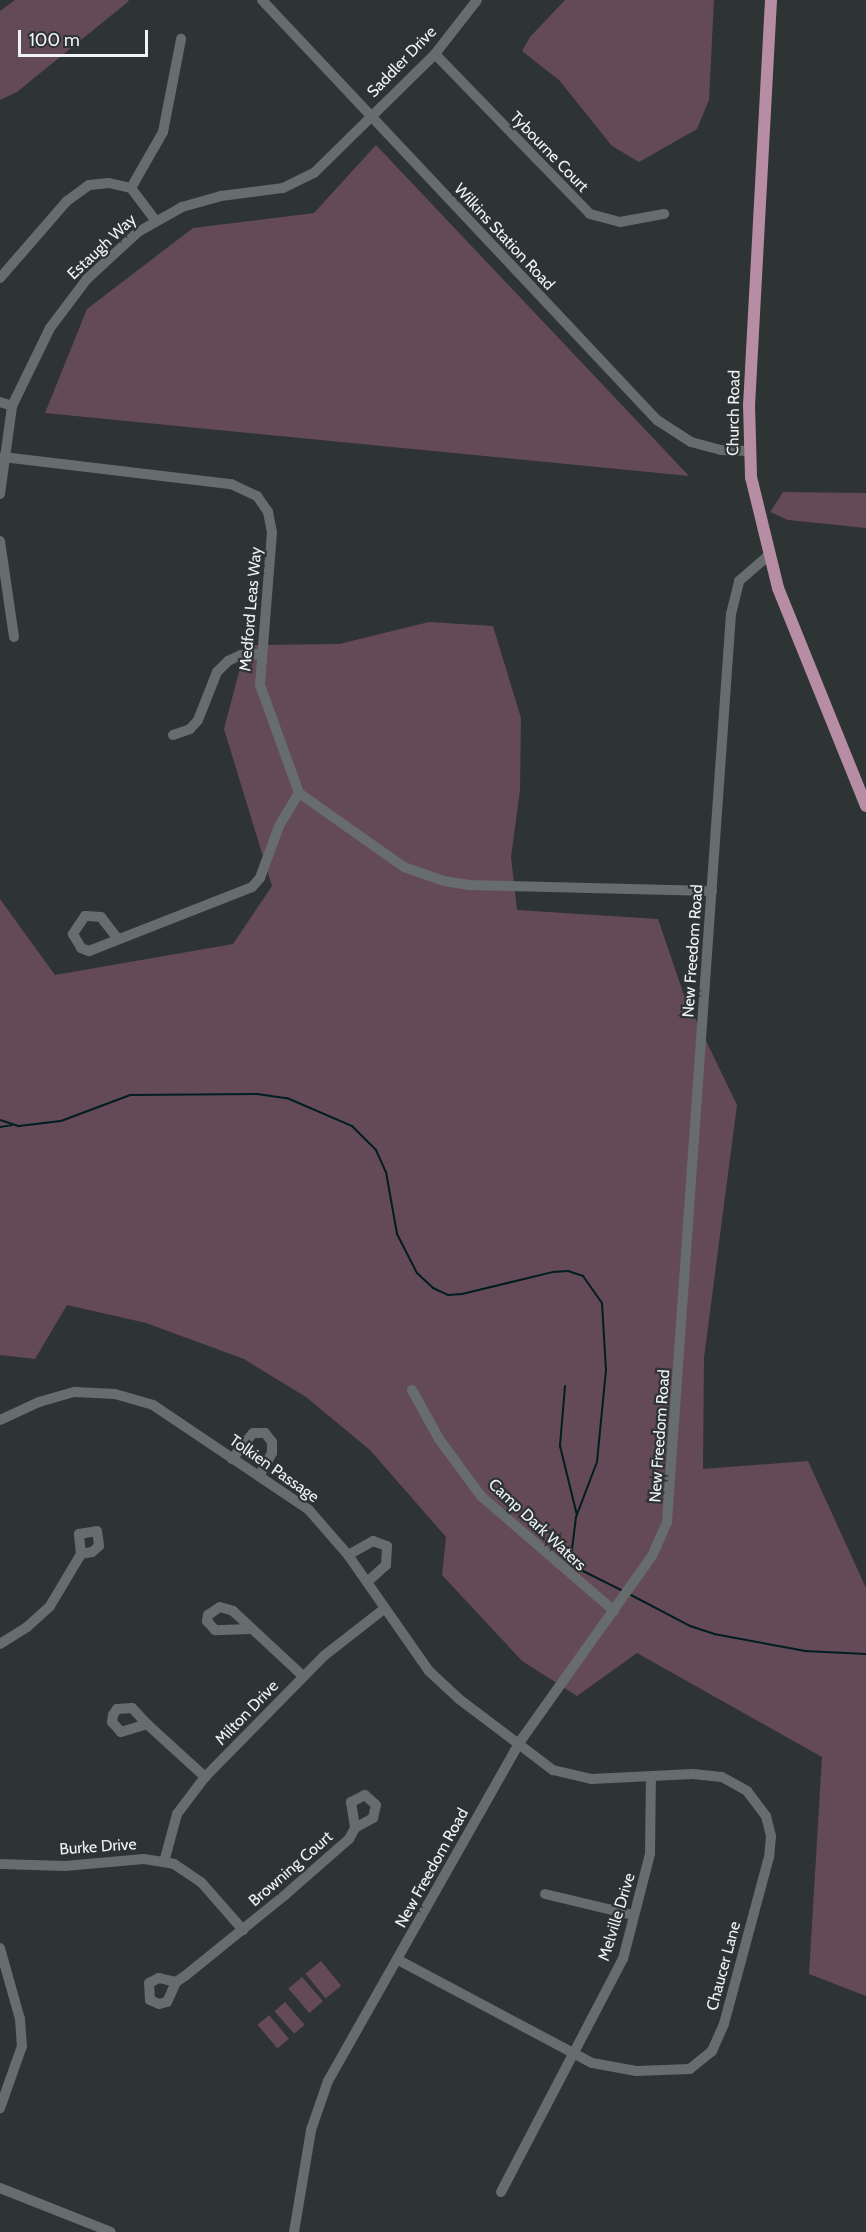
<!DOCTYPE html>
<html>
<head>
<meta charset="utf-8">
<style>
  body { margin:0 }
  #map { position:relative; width:866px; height:2232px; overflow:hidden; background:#2e3333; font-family:Cabin,sans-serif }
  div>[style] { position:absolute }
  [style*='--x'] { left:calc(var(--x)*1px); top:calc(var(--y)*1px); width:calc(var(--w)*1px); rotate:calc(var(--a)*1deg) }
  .green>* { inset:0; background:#644956; transform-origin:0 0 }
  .stream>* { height:2px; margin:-1px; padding:0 1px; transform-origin:1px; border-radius:1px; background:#001e21 }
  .minor>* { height:10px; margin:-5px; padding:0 5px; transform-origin:5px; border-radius:5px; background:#676c6d }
  .major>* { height:12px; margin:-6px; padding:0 6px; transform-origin:6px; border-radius:6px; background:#b78da4 }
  span { translate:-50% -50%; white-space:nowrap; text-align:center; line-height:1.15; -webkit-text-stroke:4.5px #2e3333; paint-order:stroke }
  .street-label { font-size:16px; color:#f0f3f4 }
  .scale { position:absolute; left:18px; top:30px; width:130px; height:27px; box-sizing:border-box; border:3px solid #f0f3f4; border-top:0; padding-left:8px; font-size:18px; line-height:21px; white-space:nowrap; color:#f0f3f4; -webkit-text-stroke:4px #2e3333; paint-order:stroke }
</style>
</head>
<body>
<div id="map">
  <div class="green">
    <div style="clip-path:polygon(15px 0,128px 0,129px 1px,17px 92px,0 100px,0 11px)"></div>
    <div style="clip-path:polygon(565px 0,714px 0,709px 100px,697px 129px,639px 162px,612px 146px,559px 80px,522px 51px,530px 37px)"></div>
    <div style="clip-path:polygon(376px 145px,689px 476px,45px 413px,87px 309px,193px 228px,314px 213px)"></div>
    <div style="clip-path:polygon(783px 492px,866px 493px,866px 528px,788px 520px,770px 512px)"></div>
    <div style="clip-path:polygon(429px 622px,493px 626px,521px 718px,520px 790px,511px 857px,517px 910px,658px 919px,684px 995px,737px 1105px,704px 1358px,703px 1469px,808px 1461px,866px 1588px,866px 1996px,809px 1974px,822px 1757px,637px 1653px,577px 1696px,522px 1661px,442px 1575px,446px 1537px,370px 1450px,306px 1397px,244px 1359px,146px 1323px,67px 1305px,35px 1359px,0 1355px,0 899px,55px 975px,233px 944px,272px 886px,224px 729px,246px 645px,339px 644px)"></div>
    <div style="left:321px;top:1961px;width:32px;height:20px;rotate:51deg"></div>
    <div style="left:302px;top:1977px;width:32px;height:18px;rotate:49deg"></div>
    <div style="left:285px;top:2002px;width:30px;height:14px;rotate:49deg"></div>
    <div style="left:269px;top:2015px;width:31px;height:15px;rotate:50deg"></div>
  </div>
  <div class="stream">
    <div style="--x:0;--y:1120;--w:20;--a:18"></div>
    <div style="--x:19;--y:1126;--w:42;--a:-6.8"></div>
    <div style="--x:61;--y:1121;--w:74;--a:-20.6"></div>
    <div style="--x:130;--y:1095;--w:127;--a:-0.5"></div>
    <div style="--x:257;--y:1094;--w:30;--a:8"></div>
    <div style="--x:287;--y:1098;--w:71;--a:23.3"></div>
    <div style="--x:352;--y:1126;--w:34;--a:45"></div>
    <div style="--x:376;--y:1150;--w:24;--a:66"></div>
    <div style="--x:386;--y:1172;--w:63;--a:79.9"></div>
    <div style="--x:397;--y:1234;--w:44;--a:62.9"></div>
    <div style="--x:417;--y:1273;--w:22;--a:43"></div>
    <div style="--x:433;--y:1288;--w:17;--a:25"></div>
    <div style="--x:448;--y:1295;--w:14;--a:-4"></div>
    <div style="--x:462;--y:1294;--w:94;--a:-13.6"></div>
    <div style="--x:553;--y:1272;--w:15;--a:-4"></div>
    <div style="--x:568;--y:1271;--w:16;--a:18"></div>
    <div style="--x:583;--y:1276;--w:33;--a:55"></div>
    <div style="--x:602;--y:1303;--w:67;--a:86.6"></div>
    <div style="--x:606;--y:1370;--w:92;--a:95.6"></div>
    <div style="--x:597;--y:1462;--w:59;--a:110.9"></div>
    <div style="--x:576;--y:1517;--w:35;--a:97"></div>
    <div style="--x:572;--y:1552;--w:22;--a:60"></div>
    <div style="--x:583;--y:1571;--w:45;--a:26.6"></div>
    <div style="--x:0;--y:1127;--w:12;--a:-9"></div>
    <div style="--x:565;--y:1386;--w:60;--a:94.8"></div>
    <div style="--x:560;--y:1446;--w:71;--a:76.2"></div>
    <div style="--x:631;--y:1595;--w:67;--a:27.7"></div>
    <div style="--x:690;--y:1626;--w:25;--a:18"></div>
    <div style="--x:714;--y:1634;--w:93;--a:10.6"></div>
    <div style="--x:805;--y:1651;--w:61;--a:2.8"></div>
  </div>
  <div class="minor">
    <div style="--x:262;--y:0;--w:577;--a:46.76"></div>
    <div style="--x:657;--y:420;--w:40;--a:32.9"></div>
    <div style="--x:691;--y:442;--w:31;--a:15"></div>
    <div style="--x:721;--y:450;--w:27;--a:2"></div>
    <div style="--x:435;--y:54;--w:223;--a:45.9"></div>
    <div style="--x:590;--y:214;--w:31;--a:15"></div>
    <div style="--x:620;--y:222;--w:45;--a:-10.3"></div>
    <div style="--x:131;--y:188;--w:64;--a:-60.3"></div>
    <div style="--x:163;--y:132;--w:95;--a:-79"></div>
    <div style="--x:0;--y:278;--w:102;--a:-49"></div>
    <div style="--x:67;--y:201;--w:27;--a:-36"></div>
    <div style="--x:89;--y:185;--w:20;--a:-6"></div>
    <div style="--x:109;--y:183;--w:23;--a:13"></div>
    <div style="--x:131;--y:188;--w:40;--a:53"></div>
    <div style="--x:0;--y:402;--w:13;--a:18"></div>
    <div style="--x:3;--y:457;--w:230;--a:6.8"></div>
    <div style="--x:231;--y:484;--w:29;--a:25"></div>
    <div style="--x:257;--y:496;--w:19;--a:55"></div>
    <div style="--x:268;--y:512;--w:20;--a:79"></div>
    <div style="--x:272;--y:532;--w:153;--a:94.5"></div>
    <div style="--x:260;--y:685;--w:115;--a:70.1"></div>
    <div style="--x:299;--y:793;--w:128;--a:35.2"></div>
    <div style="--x:404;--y:867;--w:42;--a:19.3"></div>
    <div style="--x:444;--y:881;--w:24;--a:9"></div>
    <div style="--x:468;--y:885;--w:244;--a:1.4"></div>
    <div style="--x:0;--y:494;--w:89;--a:-82.2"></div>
    <div style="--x:12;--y:406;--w:87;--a:-64"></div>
    <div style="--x:50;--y:328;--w:61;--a:-52.9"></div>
    <div style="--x:87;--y:279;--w:69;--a:-42.7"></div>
    <div style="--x:138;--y:232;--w:51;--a:-29.6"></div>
    <div style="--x:182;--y:207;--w:41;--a:-15.8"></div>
    <div style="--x:221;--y:196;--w:63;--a:-7.4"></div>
    <div style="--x:283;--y:188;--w:34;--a:-26"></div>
    <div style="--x:314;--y:173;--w:170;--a:-44.5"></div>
    <div style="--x:435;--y:54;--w:68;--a:-52.1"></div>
    <div style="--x:0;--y:541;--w:97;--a:81.7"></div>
    <div style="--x:173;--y:735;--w:18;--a:-19"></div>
    <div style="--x:190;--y:729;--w:12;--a:-48"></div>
    <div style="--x:198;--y:720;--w:52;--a:-68.4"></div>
    <div style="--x:217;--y:672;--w:16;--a:-45"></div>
    <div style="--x:228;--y:661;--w:14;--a:-25"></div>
    <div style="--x:241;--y:655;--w:21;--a:-3"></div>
    <div style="--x:118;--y:939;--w:28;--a:-128"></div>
    <div style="--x:101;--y:917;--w:16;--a:-176"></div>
    <div style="--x:85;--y:916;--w:22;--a:124"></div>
    <div style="--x:73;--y:934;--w:16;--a:60"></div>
    <div style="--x:81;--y:948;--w:9;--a:21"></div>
    <div style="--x:89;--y:951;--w:175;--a:-21.4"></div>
    <div style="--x:252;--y:887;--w:12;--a:-48"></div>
    <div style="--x:260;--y:878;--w:55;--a:-69.9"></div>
    <div style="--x:279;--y:826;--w:39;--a:-59"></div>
    <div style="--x:412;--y:1390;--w:56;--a:61.1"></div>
    <div style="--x:439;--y:1439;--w:71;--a:53.6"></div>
    <div style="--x:481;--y:1496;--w:176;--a:40.8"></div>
    <div style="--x:0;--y:1420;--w:43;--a:-24.8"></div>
    <div style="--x:39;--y:1402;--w:37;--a:-16"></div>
    <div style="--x:75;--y:1392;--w:40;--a:2.9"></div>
    <div style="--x:115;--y:1394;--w:40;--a:16"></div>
    <div style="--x:153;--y:1405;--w:188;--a:33.9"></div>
    <div style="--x:309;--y:1510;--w:60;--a:49.1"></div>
    <div style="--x:348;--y:1555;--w:141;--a:55.1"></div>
    <div style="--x:429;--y:1671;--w:41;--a:43"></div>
    <div style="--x:459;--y:1699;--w:118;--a:37.1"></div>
    <div style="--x:553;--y:1770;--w:39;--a:13"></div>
    <div style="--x:591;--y:1779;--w:102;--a:-2.8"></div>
    <div style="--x:693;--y:1774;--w:29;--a:6"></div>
    <div style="--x:722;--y:1777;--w:29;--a:29"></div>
    <div style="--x:747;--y:1791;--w:31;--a:53"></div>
    <div style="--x:766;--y:1816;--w:21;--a:76"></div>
    <div style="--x:771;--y:1836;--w:21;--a:95"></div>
    <div style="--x:769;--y:1857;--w:173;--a:105.1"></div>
    <div style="--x:724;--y:2024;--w:30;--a:114"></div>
    <div style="--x:712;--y:2051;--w:28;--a:141"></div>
    <div style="--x:690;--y:2069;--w:54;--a:177.9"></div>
    <div style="--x:636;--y:2071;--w:45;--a:-169.7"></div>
    <div style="--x:592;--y:2063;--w:220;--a:-152"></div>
    <div style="--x:232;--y:1459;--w:33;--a:-51"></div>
    <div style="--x:253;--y:1433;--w:12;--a:0"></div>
    <div style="--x:265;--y:1433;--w:11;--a:52"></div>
    <div style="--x:272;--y:1442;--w:11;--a:90"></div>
    <div style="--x:272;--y:1453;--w:26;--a:119"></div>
    <div style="--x:348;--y:1555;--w:29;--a:-29"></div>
    <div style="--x:373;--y:1541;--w:15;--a:20"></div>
    <div style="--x:387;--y:1546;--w:19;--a:93"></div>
    <div style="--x:386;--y:1565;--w:25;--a:138"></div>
    <div style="--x:249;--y:1629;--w:34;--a:178"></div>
    <div style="--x:215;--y:1630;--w:12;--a:-132"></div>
    <div style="--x:207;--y:1621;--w:6;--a:-81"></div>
    <div style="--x:208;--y:1615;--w:14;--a:-34"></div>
    <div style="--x:220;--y:1607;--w:14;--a:17"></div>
    <div style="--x:233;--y:1611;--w:96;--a:42.9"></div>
    <div style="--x:0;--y:1644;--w:32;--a:-32"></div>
    <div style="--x:27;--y:1627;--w:31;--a:-42"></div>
    <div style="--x:50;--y:1606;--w:61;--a:-59.2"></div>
    <div style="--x:81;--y:1554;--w:20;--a:-96"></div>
    <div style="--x:79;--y:1534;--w:18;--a:-9"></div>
    <div style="--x:97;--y:1531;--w:15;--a:82"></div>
    <div style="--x:99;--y:1546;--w:9;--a:139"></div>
    <div style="--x:92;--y:1552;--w:11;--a:170"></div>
    <div style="--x:147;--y:1724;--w:22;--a:-133"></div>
    <div style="--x:132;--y:1708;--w:15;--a:176"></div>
    <div style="--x:117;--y:1709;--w:7;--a:124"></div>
    <div style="--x:113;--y:1715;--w:7;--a:98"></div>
    <div style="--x:112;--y:1722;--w:13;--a:48"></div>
    <div style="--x:121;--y:1732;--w:27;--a:-17"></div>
    <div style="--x:147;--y:1724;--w:79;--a:42.4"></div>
    <div style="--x:164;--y:1862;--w:50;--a:-74.8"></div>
    <div style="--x:177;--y:1814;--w:46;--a:-52.9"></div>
    <div style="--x:205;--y:1777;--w:171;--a:-45.5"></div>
    <div style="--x:325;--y:1655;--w:75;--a:-37.9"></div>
    <div style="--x:0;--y:1864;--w:65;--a:1.8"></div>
    <div style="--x:65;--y:1866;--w:79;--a:-5.1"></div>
    <div style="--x:144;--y:1859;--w:30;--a:9"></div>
    <div style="--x:174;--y:1864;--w:32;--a:34"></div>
    <div style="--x:201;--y:1882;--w:64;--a:48.8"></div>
    <div style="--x:545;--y:1894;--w:90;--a:13.4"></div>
    <div style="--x:0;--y:1948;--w:74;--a:74.3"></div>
    <div style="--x:20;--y:2019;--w:27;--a:86"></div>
    <div style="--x:22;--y:2046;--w:66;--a:109.5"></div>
    <div style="--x:176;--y:1982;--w:22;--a:114"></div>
    <div style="--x:167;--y:2002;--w:8;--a:166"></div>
    <div style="--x:159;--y:2004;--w:10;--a:-156"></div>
    <div style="--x:150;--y:2000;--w:17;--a:-93"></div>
    <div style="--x:149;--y:1983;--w:11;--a:-27"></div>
    <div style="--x:159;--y:1978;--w:17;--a:13"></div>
    <div style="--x:176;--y:1982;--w:11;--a:-34"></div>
    <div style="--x:185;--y:1976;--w:129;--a:-39"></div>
    <div style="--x:285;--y:1895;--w:85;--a:-41.2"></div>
    <div style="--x:349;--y:1839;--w:13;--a:-61"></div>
    <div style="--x:355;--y:1828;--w:21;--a:-29"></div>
    <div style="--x:373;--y:1818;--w:13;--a:-77"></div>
    <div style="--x:376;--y:1805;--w:15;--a:-138"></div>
    <div style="--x:365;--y:1795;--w:16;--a:153"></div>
    <div style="--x:351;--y:1802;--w:26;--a:81"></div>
    <div style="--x:0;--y:2188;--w:119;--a:21.6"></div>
    <div style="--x:501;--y:2192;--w:263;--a:-62.4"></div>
    <div style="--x:623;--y:1959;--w:108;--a:-75.6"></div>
    <div style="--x:650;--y:1854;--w:77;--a:-89.3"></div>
    <div style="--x:294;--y:2232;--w:103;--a:-80.5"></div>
    <div style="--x:311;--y:2130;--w:52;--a:-70.9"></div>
    <div style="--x:328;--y:2081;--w:388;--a:-60.5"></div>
    <div style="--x:519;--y:1743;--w:229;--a:-54.6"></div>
    <div style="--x:652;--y:1556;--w:37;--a:-66"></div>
    <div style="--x:667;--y:1522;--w:910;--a:-85.97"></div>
    <div style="--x:731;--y:614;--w:34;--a:-76"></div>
    <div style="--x:739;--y:581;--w:37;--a:-41"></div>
  </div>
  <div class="major">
    <div style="--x:771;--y:0;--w:405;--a:93.1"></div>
    <div style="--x:749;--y:404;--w:73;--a:88.4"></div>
    <div style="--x:751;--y:477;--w:114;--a:76.3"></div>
    <div style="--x:778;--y:588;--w:235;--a:68"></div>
  </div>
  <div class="street-label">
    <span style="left:402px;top:62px;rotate:-46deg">Saddler Drive</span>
    <span style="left:549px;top:152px;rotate:46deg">Tybourne Court</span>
    <span style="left:504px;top:237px;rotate:47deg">Wilkins Station Road</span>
    <span style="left:102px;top:247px;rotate:-43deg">Estaugh Way</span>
    <span style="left:734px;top:413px;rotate:-89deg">Church Road</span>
    <span style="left:251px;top:609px;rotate:-85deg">Medford Leas Way</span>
    <span style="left:693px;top:951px;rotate:-86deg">New Freedom Road</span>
    <span style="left:660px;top:1436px;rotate:-86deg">New Freedom Road</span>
    <span style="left:274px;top:1469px;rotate:35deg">Tolkien Passage</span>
    <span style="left:537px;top:1525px;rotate:43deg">Camp Dark Waters</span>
    <span style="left:247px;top:1713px;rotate:-46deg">Milton Drive</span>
    <span style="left:98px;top:1847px;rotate:-4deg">Burke Drive</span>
    <span style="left:432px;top:1868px;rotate:-61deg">New Freedom Road</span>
    <span style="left:291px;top:1869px;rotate:-41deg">Browning Court</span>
    <span style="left:617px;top:1917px;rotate:-73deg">Melville Drive</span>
    <span style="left:724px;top:1966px;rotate:-75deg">Chaucer Lane</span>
  </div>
  <div class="scale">100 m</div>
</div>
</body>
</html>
